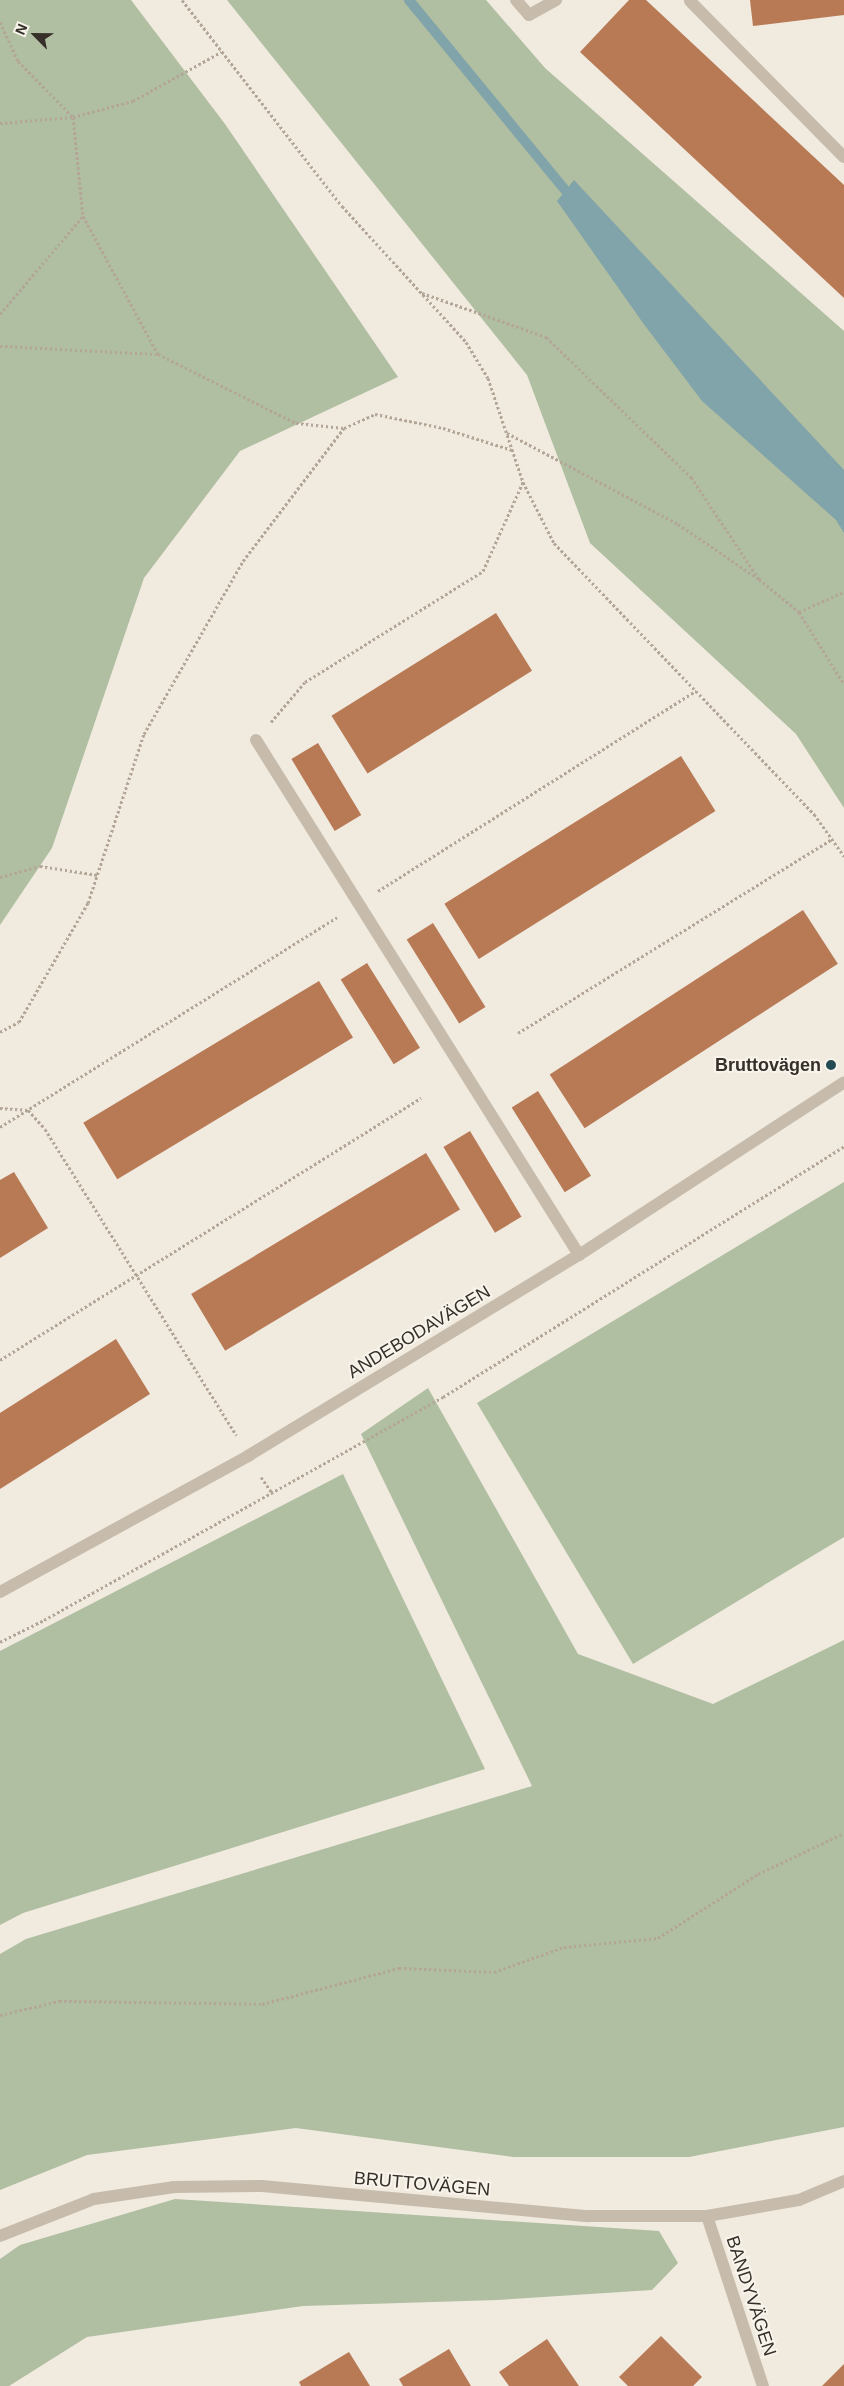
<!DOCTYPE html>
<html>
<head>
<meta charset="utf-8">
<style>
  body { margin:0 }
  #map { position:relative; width:844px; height:2386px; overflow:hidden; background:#f0eadf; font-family:Helvetica,sans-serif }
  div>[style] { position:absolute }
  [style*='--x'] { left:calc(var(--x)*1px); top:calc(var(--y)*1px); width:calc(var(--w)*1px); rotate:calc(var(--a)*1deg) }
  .green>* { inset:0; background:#b0bea1 }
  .water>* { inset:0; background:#81a3aa }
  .stream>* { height:10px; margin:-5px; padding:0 5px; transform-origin:5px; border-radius:5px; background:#81a3aa }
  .building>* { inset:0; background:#b87955; transform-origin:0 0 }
  .path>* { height:3px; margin-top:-1.5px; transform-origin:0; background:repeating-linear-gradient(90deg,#b3a697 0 2.5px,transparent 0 5px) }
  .lane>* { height:12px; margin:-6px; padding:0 6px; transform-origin:6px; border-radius:6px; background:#c7bcac }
  .street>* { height:12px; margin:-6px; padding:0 6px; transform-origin:6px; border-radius:6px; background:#c7bcac }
  .dots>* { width:14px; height:14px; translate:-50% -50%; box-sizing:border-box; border:2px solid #f8f4eb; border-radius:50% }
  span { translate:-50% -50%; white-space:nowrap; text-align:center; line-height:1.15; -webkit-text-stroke:4px #f8f4eb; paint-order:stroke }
  .poi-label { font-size:18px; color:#362f2a; font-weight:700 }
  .right { translate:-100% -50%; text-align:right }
  .street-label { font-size:18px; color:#362f2a }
  .north { position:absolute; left:10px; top:10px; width:50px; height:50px; -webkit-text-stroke:4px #f8f4eb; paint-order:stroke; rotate:293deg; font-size:14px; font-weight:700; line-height:20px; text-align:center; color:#362f2a }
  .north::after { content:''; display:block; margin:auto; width:18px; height:22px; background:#362f2a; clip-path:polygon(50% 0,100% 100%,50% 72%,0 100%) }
</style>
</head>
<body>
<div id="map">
  <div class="green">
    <div style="clip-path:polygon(0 0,131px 0,225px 124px,398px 377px,240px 451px,144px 578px,52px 848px,0 925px)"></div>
    <div style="clip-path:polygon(227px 0,486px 0,545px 68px,844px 331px,844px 808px,796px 734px,590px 543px,527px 375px)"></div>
    <div style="clip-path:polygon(844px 1182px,844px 1537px,633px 1664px,477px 1403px)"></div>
    <div style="clip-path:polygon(428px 1388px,578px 1654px,713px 1704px,844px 1640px,844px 2127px,689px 2157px,513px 2157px,296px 2128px,87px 2155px,0 2190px,0 1954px,26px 1939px,532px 1786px,361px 1434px)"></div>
    <div style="clip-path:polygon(343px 1474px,485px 1769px,23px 1913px,0 1925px,0 1651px)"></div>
    <div style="clip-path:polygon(175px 2199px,659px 2231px,678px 2263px,652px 2290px,497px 2300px,303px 2306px,87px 2337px,9px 2386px,0 2386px,0 2259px,20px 2245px)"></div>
  </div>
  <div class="water">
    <div style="clip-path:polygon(574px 180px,844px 470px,844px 533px,836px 520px,702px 401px,643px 323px,557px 201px)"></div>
  </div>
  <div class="stream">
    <div style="--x:409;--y:0;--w:247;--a:50.6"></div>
  </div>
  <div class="building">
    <div style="clip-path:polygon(629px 0,646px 0,844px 185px,844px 298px,580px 52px)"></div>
    <div style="clip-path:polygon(750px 0,844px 0,844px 15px,753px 26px)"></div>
    <div style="left:496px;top:613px;width:68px;height:194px;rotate:58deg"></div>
    <div style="left:318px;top:743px;width:84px;height:31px;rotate:59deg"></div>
    <div style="left:681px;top:756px;width:65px;height:279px;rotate:58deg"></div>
    <div style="left:803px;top:910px;width:64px;height:302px;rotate:57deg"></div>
    <div style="left:433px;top:923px;width:99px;height:31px;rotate:58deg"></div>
    <div style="left:367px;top:963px;width:100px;height:31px;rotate:58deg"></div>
    <div style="left:319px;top:981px;width:66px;height:275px;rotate:59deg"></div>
    <div style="left:538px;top:1091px;width:100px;height:31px;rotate:58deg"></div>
    <div style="left:470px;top:1131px;width:100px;height:31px;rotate:59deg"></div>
    <div style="left:426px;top:1153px;width:66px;height:274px;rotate:59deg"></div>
    <div style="clip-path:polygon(14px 1172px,48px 1228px,0 1258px,0 1180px)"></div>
    <div style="clip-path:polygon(116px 1339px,150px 1394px,0 1489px,0 1413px)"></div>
    <div style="clip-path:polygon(661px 2336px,702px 2377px,693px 2386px,628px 2386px,619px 2377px)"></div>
    <div style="clip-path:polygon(547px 2339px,579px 2386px,509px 2386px,499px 2372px)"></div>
    <div style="clip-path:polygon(449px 2349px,471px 2386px,403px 2386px,399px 2379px)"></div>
    <div style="clip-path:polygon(349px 2352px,370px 2386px,301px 2386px,299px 2382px)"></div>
    <div style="clip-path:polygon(844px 2364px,844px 2386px,822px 2386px)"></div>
  </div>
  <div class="path">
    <div style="--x:182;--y:0;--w:261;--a:52.2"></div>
    <div style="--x:342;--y:206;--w:184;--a:47.6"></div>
    <div style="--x:466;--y:342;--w:42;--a:58.6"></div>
    <div style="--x:488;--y:378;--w:110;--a:71.4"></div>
    <div style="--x:523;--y:482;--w:68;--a:63.1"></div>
    <div style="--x:554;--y:543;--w:376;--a:46.2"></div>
    <div style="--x:814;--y:814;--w:52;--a:54.5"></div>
    <div style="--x:0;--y:22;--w:43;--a:65.2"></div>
    <div style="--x:18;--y:61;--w:78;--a:45.5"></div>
    <div style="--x:73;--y:117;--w:100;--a:84.2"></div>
    <div style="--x:83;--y:216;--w:157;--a:61.5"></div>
    <div style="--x:158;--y:354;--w:154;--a:26.6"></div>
    <div style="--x:296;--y:423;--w:48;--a:5.9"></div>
    <div style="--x:0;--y:123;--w:73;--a:-4.7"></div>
    <div style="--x:73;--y:117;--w:62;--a:-14.9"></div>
    <div style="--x:133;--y:101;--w:101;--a:-29.1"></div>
    <div style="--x:422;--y:293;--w:132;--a:19.5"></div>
    <div style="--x:546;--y:337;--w:202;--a:44"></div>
    <div style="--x:691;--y:477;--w:123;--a:56.3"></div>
    <div style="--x:0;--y:314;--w:128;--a:-49.7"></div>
    <div style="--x:0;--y:346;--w:157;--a:2.9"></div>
    <div style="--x:507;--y:433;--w:194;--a:28"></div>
    <div style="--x:678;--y:524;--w:98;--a:34.2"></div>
    <div style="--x:759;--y:579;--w:52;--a:39.5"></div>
    <div style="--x:799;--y:612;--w:49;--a:-24"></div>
    <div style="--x:799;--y:612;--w:85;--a:58"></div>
    <div style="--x:271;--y:722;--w:52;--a:-49.6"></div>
    <div style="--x:305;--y:682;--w:210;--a:-31.9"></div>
    <div style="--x:483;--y:571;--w:98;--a:-65.8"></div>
    <div style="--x:0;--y:877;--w:41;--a:-15.4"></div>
    <div style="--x:40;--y:866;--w:59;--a:8.8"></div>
    <div style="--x:378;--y:891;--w:376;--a:-32.2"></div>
    <div style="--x:0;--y:1032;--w:21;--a:-28"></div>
    <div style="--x:19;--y:1022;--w:138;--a:-59.9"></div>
    <div style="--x:88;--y:903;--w:178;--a:-71.7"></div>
    <div style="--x:144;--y:734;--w:199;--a:-60.2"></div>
    <div style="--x:243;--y:561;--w:167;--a:-52.8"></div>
    <div style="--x:344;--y:428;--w:34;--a:-24"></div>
    <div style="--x:375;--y:414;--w:69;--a:11.6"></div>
    <div style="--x:443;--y:428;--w:72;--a:17.7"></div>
    <div style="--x:518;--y:1033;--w:369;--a:-31.7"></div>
    <div style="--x:0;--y:1108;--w:28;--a:4"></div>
    <div style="--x:28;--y:1110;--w:25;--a:48"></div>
    <div style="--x:45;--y:1129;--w:361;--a:58"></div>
    <div style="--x:0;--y:1127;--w:397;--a:-31.9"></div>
    <div style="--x:0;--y:1360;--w:496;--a:-31.9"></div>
    <div style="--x:261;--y:1477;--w:19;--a:55"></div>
    <div style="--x:0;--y:1642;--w:49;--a:-26.6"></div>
    <div style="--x:44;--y:1620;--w:457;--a:-29.2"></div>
    <div style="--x:443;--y:1397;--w:473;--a:-32"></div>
    <div style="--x:0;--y:2015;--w:61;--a:-13.3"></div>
    <div style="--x:59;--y:2001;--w:203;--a:0.8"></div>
    <div style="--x:262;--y:2004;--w:142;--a:-14.7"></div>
    <div style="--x:399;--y:1968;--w:95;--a:2.4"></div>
    <div style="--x:494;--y:1972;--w:74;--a:-19.7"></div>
    <div style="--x:564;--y:1947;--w:94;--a:-5.5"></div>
    <div style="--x:658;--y:1938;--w:119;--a:-32.6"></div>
    <div style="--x:758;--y:1874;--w:95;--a:-25.5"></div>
  </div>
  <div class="lane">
    <div style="--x:516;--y:0;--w:20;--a:49"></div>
    <div style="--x:529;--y:15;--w:31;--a:-29"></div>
    <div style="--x:690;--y:1;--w:219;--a:45.4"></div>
    <div style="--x:256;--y:740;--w:608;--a:57.9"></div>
  </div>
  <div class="street">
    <div style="--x:0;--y:1592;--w:283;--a:-28.7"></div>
    <div style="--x:248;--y:1456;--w:387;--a:-31.3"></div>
    <div style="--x:579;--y:1255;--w:316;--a:-33.1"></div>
    <div style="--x:707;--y:2216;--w:179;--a:71.8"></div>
    <div style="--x:0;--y:2236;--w:101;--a:-21.5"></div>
    <div style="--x:94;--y:2199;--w:81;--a:-8.5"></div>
    <div style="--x:174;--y:2187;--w:88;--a:-0.7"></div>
    <div style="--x:262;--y:2186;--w:327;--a:5.3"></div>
    <div style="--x:588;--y:2216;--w:119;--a:0"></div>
    <div style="--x:707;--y:2216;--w:93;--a:-9.9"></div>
    <div style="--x:799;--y:2200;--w:49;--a:-22.9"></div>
  </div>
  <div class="dots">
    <div style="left:831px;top:1065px;background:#244a53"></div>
  </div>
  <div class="poi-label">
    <span class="right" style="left:821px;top:1065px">Bruttovägen</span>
  </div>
  <div class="street-label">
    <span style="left:419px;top:1332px;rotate:-31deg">ANDEBODAVÄGEN</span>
    <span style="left:422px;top:2184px;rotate:5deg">BRUTTOVÄGEN</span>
    <span style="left:751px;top:2296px;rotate:72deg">BANDYVÄGEN</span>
  </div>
  <div class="north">N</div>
</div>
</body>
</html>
